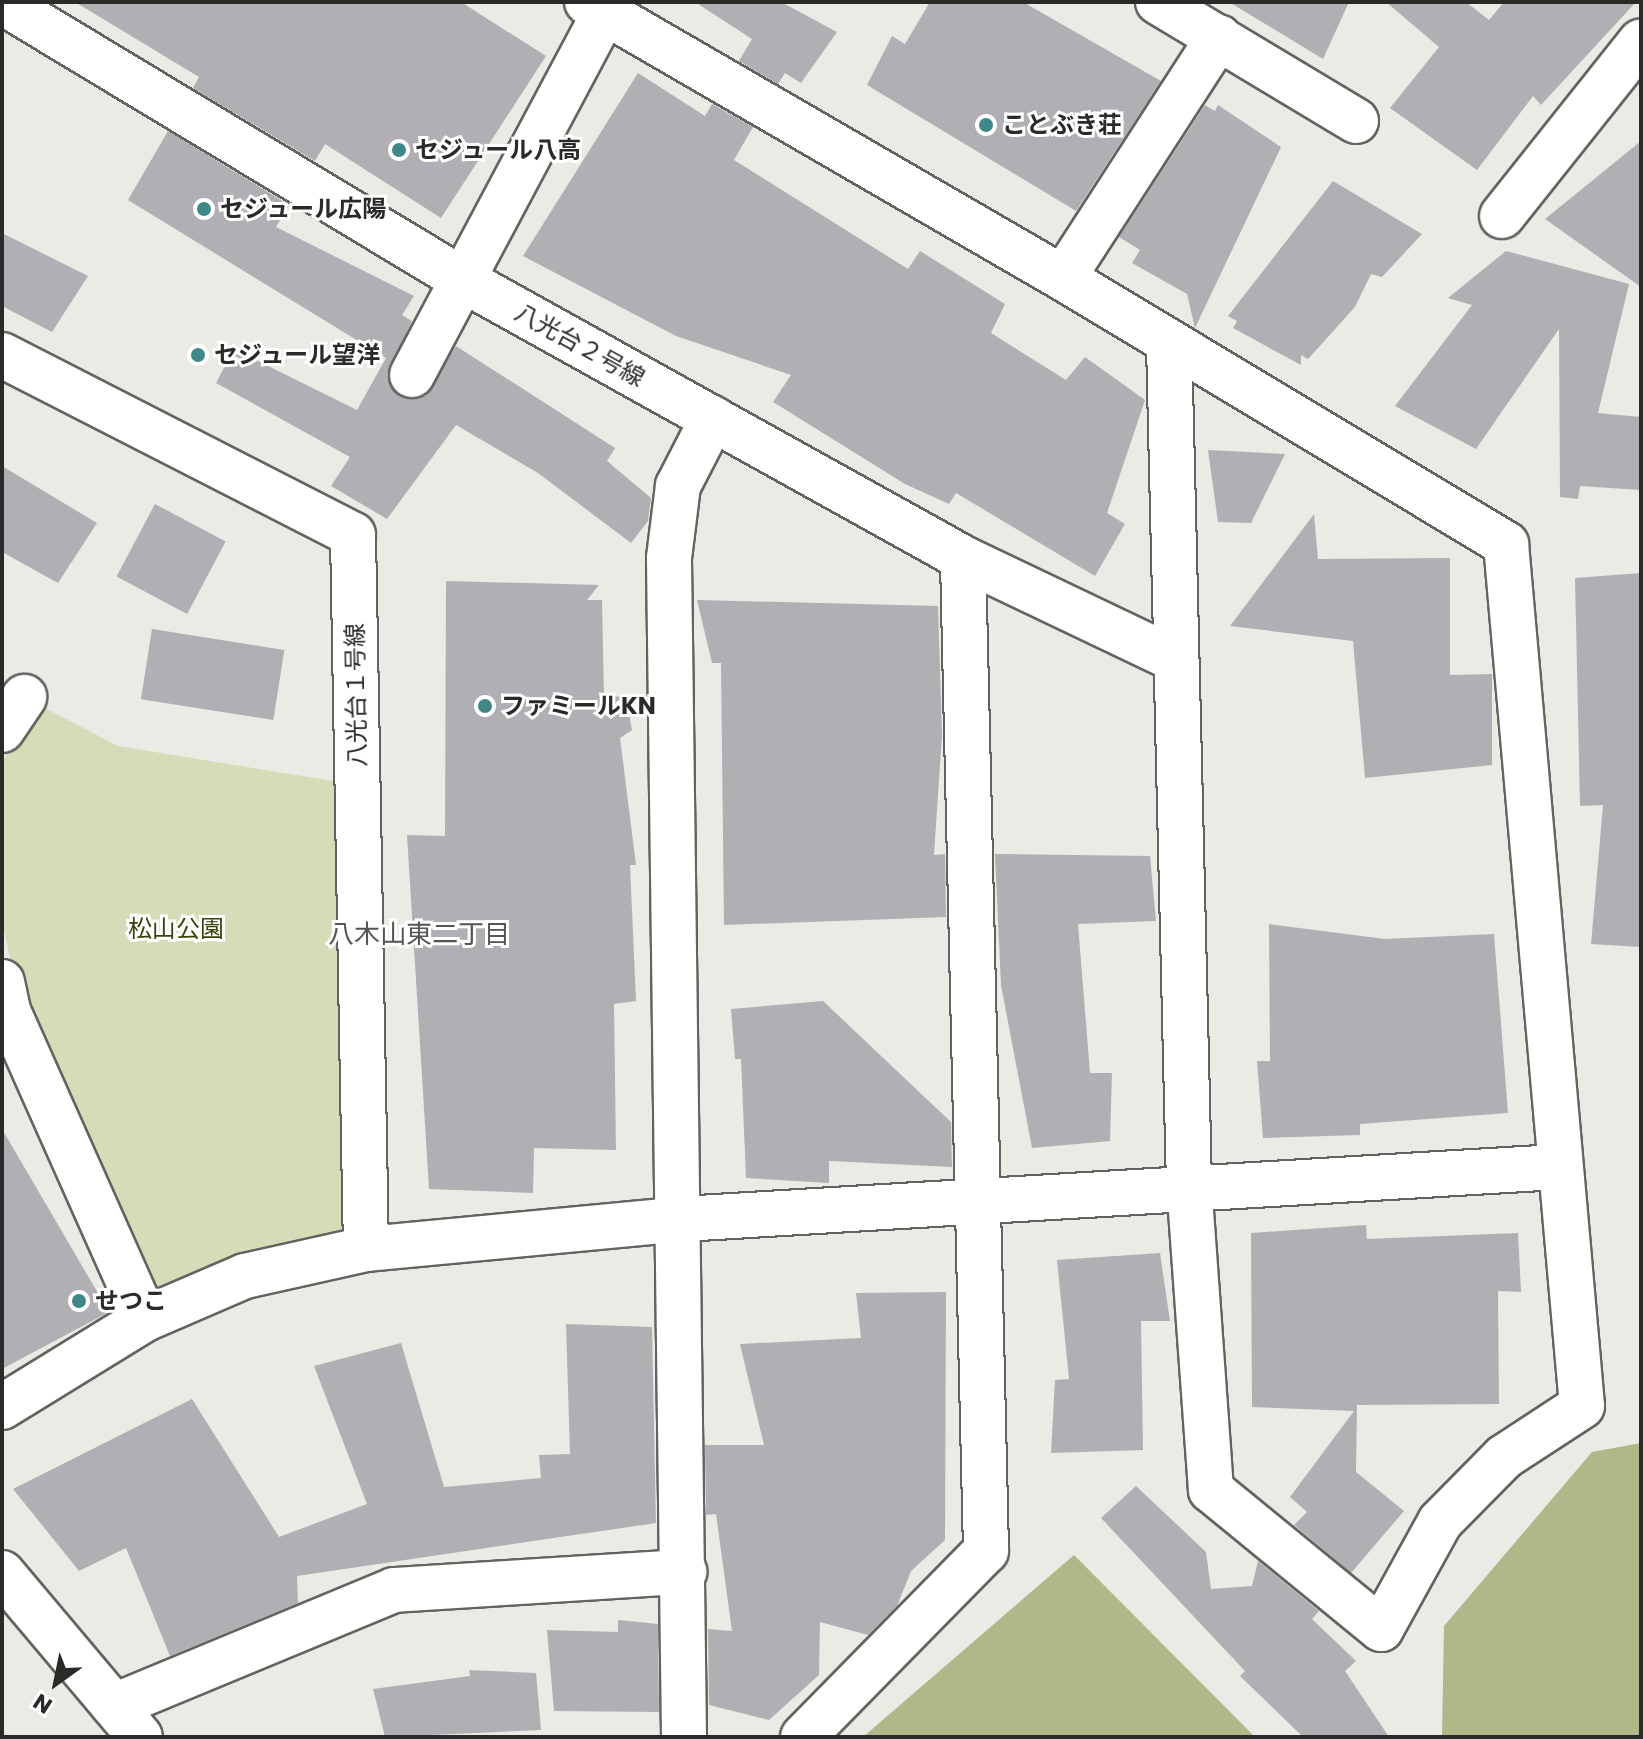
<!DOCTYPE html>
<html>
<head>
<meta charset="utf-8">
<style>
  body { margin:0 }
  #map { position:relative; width:1643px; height:1739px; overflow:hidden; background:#ebeae5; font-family:Poppins,"Noto Sans JP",sans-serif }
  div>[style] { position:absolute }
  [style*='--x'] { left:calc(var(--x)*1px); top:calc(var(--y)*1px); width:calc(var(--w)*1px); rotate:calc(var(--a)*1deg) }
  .green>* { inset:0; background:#d5ddb8 }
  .forest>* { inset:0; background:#aeb889 }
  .building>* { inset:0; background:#b1afb3; transform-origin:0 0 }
  .roads { filter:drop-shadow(2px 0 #65635f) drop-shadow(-2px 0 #65635f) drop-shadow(0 2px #65635f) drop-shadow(0 -2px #65635f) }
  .street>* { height:44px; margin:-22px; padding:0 22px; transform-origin:22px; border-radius:22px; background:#fff }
  .secondary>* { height:44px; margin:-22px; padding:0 22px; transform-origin:22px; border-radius:22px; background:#fff }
  .dots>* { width:22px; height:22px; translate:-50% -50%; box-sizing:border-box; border:4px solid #fff; border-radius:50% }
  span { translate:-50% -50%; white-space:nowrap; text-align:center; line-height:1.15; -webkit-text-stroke:6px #fff; paint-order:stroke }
  .poi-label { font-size:24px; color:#2a2a28; font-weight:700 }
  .left { translate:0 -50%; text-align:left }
  .street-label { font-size:24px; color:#2a2a28 }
  .park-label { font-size:24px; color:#3a430b }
  .neighbourhood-label { font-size:26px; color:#565551 }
  .frame { position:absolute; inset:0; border:4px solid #2a2a28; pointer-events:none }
  .north { position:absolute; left:16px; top:1643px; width:80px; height:80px; -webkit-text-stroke:6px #fff; paint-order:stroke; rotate:213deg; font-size:22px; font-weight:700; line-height:32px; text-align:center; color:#2a2a28 }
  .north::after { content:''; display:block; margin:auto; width:28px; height:36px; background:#2a2a28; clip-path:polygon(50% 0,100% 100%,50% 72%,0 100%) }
</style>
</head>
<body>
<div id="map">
  <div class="green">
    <div style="clip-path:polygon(39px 705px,118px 746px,345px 783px,353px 1240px,159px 1298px,21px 1013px,2px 919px,2px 762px)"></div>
  </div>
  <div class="forest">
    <div style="clip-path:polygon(1641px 1443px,1641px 1737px,1442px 1737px,1444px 1626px,1592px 1452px)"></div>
    <div style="clip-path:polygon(1074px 1555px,1255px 1737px,863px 1737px)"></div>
  </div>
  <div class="building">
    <div style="clip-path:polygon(75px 2px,461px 2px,546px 56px,441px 218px,325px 144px,315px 161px,193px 88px,199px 77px)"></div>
    <div style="clip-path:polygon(695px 2px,781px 2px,837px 32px,801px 83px,785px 73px,778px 84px,739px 61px,752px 39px)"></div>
    <div style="clip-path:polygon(930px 2px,1023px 2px,1161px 81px,1076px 211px,867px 85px,892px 36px,905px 44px)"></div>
    <div style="clip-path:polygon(1229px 2px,1349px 2px,1323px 59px)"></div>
    <div style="clip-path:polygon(1386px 2px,1466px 2px,1489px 20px,1504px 2px,1636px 2px,1541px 105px,1533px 96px,1477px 170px,1390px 108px,1439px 47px)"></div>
    <div style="clip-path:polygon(638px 73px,705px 116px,712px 104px,753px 127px,734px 160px,908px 269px,920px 251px,1005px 304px,991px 333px,1066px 380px,1085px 357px,1145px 400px,1107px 513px,1125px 524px,1095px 576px,956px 493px,949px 504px,905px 484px,773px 402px,791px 375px,676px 336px,523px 256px)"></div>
    <div style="clip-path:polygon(1205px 105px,1215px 111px,1218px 105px,1281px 147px,1195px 328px,1187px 294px,1132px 263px,1140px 250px,1119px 237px)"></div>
    <div style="clip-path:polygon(168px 131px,289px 205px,276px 227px,414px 296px,402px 315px,412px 321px,387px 375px,400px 397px,426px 396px,456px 346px,615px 448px,607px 461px,651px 498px,648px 521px,631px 543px,538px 473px,456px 425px,387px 519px,331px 486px,350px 457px,216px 383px,234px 349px,357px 410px,386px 358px,128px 200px)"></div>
    <div style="clip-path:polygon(1641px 141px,1641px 287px,1545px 219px)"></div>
    <div style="clip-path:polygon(1333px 181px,1422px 234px,1382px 277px,1371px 274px,1355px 307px,1308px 359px,1301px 355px,1301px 365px,1233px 328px,1237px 321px,1228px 316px)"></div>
    <div style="clip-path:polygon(2px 233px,88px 276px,52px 332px,2px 306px)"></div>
    <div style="clip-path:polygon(1506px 251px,1629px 284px,1598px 413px,1641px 417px,1641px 490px,1580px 486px,1578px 499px,1560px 497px,1559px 329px,1476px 449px,1395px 406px,1472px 305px,1448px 298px)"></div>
    <div style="clip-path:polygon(1208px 450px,1285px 454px,1251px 523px,1218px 522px)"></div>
    <div style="clip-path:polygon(2px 466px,97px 523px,58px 583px,2px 552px)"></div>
    <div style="left:155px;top:504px;width:80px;height:82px;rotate:28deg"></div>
    <div style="clip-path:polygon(1314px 514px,1318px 559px,1450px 558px,1450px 675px,1492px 674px,1492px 765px,1365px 778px,1353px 641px,1230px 626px)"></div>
    <div style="clip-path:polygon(1641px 573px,1641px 947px,1591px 944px,1603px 805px,1580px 806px,1575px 578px)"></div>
    <div style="clip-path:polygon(446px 581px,599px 585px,587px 600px,602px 600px,604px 696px,626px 697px,632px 730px,620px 738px,636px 865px,630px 865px,636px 1001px,614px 1004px,616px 1150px,534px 1148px,533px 1193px,429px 1189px,407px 835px,445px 836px)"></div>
    <div style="clip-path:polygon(697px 600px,938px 606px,942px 735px,934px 855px,945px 854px,946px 917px,724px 925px,721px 663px,712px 663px)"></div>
    <div style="left:152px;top:629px;width:134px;height:71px;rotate:9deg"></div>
    <div style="clip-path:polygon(995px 854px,1150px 856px,1156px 921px,1078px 924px,1090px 1073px,1112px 1073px,1110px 1141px,1032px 1148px,1001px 985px)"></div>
    <div style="clip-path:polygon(1269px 924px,1385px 939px,1494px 934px,1508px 1113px,1360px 1124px,1360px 1135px,1263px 1138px,1257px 1061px,1270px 1061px)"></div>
    <div style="clip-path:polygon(823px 1001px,951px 1122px,952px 1167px,829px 1161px,829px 1183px,746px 1178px,741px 1059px,735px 1059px,731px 1009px)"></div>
    <div style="clip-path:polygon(2px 1129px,109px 1312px,2px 1369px)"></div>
    <div style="clip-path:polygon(1366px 1225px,1367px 1239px,1518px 1233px,1521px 1292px,1498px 1291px,1499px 1404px,1357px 1405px,1356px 1472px,1404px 1511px,1351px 1573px,1294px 1525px,1307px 1512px,1290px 1497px,1354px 1411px,1252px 1407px,1251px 1233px)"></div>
    <div style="clip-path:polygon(1160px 1253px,1170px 1321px,1141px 1321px,1143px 1450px,1051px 1453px,1055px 1380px,1069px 1379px,1057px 1260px)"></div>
    <div style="clip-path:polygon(946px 1292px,945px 1540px,911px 1571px,897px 1606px,868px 1635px,820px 1622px,819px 1675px,769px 1720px,709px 1705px,708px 1629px,732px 1631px,716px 1514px,706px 1515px,705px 1445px,764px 1445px,740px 1344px,861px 1338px,856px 1293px)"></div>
    <div style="clip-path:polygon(566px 1324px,652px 1327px,656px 1523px,297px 1576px,298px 1603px,170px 1656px,126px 1548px,79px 1571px,13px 1489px,192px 1399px,279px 1537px,367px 1504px,314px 1366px,401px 1343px,444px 1487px,541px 1478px,539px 1455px,570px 1454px)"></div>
    <div style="clip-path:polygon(1136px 1486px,1206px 1552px,1211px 1589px,1252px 1586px,1258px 1561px,1319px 1611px,1312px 1619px,1356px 1661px,1345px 1671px,1389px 1737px,1303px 1737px,1240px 1676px,1245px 1671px,1101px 1518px)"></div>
    <div style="clip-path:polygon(618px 1620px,658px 1624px,659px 1712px,554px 1711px,547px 1630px,618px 1632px)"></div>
    <div style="clip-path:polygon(469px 1670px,536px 1673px,541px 1730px,385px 1737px,373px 1689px,470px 1676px)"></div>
  </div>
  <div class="roads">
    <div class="street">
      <div style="--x:2;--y:2;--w:538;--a:31.09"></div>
      <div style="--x:463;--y:280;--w:572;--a:29.07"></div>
      <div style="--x:963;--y:558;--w:233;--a:25.5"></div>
      <div style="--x:587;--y:2;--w:550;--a:30.11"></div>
      <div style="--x:1063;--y:278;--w:517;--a:30.98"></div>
      <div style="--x:1506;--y:544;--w:865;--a:84.96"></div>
      <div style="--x:1582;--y:1406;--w:93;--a:146.8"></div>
      <div style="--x:1504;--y:1457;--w:91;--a:134.6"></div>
      <div style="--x:1440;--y:1522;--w:122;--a:118.9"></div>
      <div style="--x:1381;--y:1629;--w:220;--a:-140.7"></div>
      <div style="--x:1211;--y:1490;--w:306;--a:-94.1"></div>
      <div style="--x:1189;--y:1185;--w:842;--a:-91.36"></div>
      <div style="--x:1158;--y:2;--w:231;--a:31"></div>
      <div style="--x:1502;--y:216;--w:223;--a:-51.5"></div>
      <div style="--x:1063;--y:278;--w:287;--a:-57.1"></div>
      <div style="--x:2;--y:355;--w:394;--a:27.1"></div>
      <div style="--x:353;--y:535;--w:714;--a:88.96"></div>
      <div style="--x:412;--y:375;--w:422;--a:-62"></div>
      <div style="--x:2;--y:730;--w:40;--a:-56"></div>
      <div style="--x:2;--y:982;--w:30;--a:78"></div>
      <div style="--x:8;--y:1011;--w:337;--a:66"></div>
      <div style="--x:145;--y:1319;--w:168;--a:148.4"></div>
      <div style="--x:145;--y:1319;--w:109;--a:-23.3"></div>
      <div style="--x:245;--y:1276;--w:124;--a:-12.6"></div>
      <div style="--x:366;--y:1249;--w:317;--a:-5.4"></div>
      <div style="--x:682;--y:1219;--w:878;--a:-3.4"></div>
      <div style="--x:114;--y:1706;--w:303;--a:-22.5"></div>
      <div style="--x:394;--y:1590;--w:291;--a:-3.6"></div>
      <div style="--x:684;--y:1737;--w:1179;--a:-90.73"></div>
      <div style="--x:669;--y:558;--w:73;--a:-82.9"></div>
      <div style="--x:678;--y:486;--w:76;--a:-62.8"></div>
      <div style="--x:803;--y:1737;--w:261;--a:-45.5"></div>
      <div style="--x:986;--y:1551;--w:993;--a:-91.33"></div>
    </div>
    <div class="secondary">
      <div style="--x:2;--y:1573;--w:214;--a:49.9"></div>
    </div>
  </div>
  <div class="dots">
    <div style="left:986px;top:125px;background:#408888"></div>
    <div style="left:399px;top:150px;background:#408888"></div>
    <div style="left:204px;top:209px;background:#408888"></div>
    <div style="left:198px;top:355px;background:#408888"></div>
    <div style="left:485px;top:706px;background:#408888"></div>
    <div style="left:79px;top:1301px;background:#408888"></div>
  </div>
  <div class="poi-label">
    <span class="left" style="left:1002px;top:125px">ことぶき荘</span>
    <span class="left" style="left:415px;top:150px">セジュール八高</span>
    <span class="left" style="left:220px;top:209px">セジュール広陽</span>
    <span class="left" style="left:214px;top:355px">セジュール望洋</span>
    <span class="left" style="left:501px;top:706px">ファミールKN</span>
    <span class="left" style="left:95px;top:1301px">せつこ</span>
  </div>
  <div class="street-label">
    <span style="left:580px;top:345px;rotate:29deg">八光台２号線</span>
    <span style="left:356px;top:695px;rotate:-91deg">八光台１号線</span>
  </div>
  <div class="park-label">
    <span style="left:176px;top:929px">松山公園</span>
  </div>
  <div class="neighbourhood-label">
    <span style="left:419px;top:935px">八木山東二丁目</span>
  </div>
  <div class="frame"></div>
  <div class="north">N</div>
</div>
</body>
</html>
